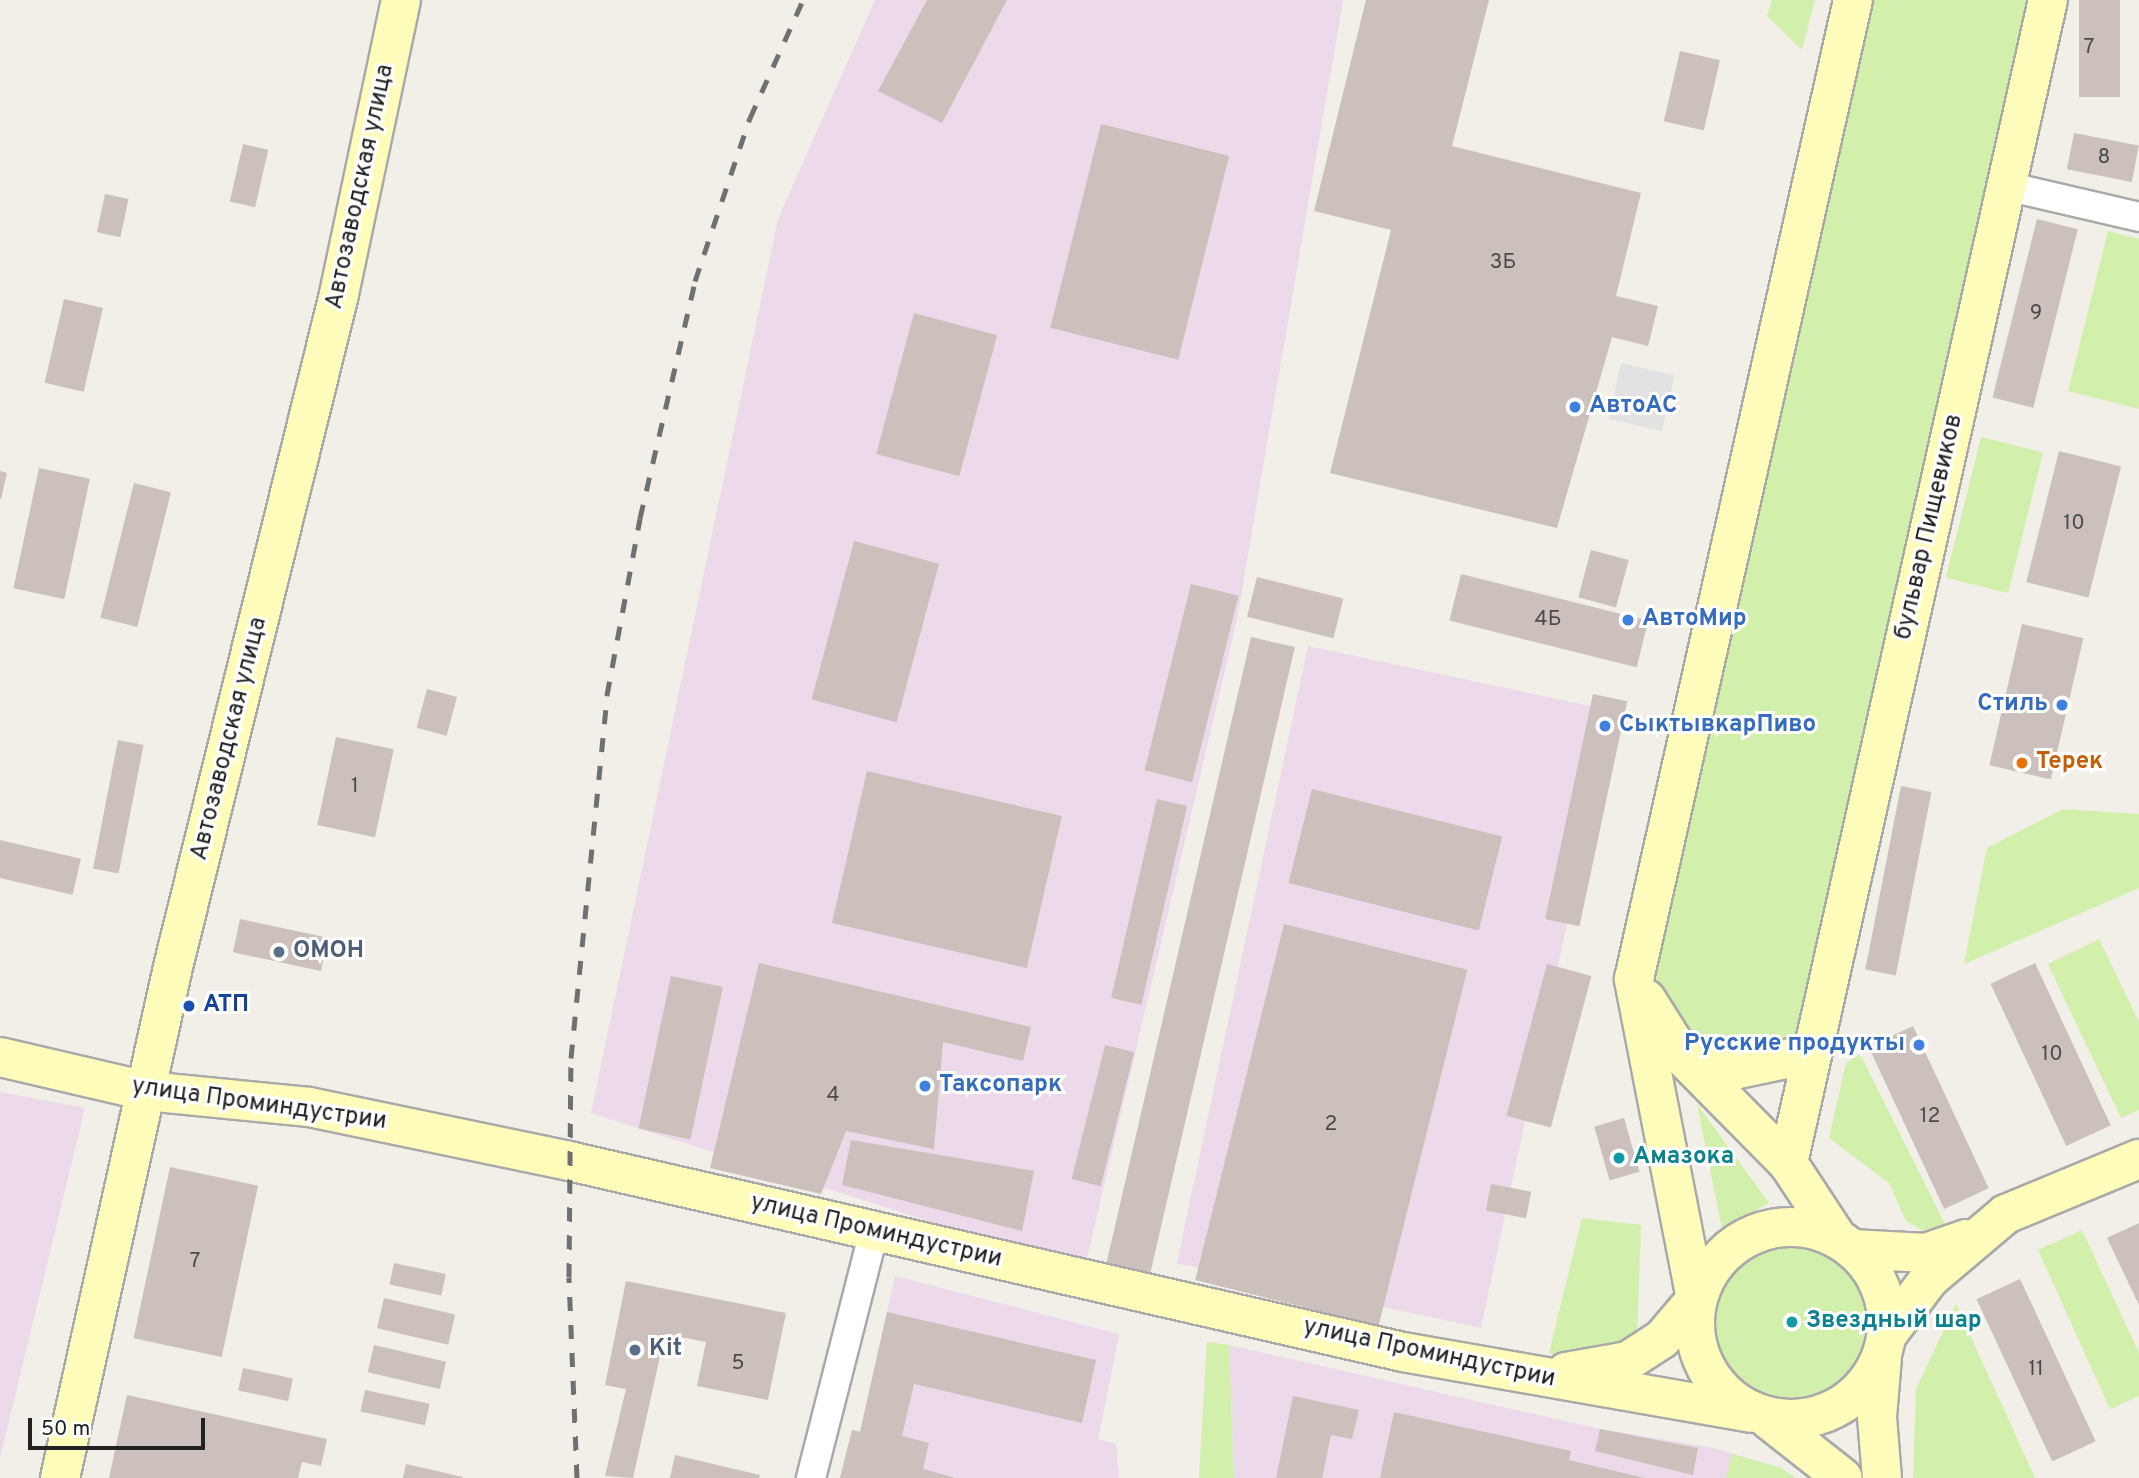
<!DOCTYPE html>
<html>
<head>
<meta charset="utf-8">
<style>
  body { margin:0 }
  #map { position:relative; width:2139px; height:1478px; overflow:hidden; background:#f2eee8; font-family:Overpass,sans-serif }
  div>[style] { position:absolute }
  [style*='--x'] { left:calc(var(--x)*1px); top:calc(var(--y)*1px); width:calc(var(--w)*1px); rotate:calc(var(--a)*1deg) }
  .industrial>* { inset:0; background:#ecdaea; transform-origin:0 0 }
  .grass>* { inset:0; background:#d2efac; transform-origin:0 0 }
  .round { border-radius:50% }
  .parking>* { inset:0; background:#e2e2e2; transform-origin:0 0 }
  .building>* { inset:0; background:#cbc0bb; transform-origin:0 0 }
  .roads { filter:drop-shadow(2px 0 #a9a9a9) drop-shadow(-2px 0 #a9a9a9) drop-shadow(0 2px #a9a9a9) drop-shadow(0 -2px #a9a9a9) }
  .minor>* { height:28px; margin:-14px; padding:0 14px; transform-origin:14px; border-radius:14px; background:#fff }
  .secondary>* { height:38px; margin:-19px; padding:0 19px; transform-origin:19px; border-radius:19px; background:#fefcbb }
  .secondary>.ring { margin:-19px; padding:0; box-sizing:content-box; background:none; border:38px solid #fefcbb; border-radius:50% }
  .rail>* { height:5px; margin-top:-2.5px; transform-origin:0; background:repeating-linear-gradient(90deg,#707070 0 14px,transparent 0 28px) }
  .dots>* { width:19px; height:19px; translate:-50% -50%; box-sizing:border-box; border:4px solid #fff; border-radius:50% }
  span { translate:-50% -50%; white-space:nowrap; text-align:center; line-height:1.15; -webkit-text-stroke:6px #fff; paint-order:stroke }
  .number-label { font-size:21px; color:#4c4a48 }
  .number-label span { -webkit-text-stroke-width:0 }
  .street-label { font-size:24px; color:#222 }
  .shop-label { font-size:24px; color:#366cbe; font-weight:700 }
  .left { translate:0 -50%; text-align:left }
  .right { translate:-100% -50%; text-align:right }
  .food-label { font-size:24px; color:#c56008; font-weight:700 }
  .service-label { font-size:24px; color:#4e5e75; font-weight:700 }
  .transit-label { font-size:24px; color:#164399; font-weight:700 }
  .culture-label { font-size:24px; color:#0d838f; font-weight:700 }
  .scale { position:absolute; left:28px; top:1418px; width:177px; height:32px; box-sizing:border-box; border:4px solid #222; border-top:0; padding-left:9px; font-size:21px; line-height:24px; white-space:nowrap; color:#222; -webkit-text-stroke:5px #fff; paint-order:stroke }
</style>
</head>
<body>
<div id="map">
  <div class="industrial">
    <div style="clip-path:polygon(875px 0,1343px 0,1237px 619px,1084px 1271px,591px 1113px,778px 219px)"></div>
    <div style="left:1308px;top:646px;width:311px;height:631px;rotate:12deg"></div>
    <div style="clip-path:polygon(0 1092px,85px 1108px,0 1458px)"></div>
    <div style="clip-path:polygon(895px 1276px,1119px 1334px,1098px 1439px,1116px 1444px,1119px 1478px,840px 1478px,852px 1430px,860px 1431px)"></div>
    <div style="clip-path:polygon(1229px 1345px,1600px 1429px,1713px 1448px,1781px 1468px,1796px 1478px,1234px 1478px)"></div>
  </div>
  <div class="grass">
    <div style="clip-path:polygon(1772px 0,1815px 0,1802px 50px,1767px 16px)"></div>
    <div style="clip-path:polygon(1867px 0,2038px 0,1804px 1030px,1787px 1045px,1765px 1053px,1679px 1031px,1652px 977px)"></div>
    <div style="clip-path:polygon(2108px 231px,2139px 239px,2139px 409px,2068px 391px)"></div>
    <div style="left:1981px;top:437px;width:64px;height:145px;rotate:14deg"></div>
    <div style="clip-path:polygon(2063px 809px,2139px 814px,2139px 888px,1964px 964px,1987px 848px)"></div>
    <div style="clip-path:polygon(2099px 939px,2139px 1022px,2139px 1110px,2121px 1118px,2048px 964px)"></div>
    <div style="clip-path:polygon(1860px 1054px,1947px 1228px,1932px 1236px,1906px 1221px,1889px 1183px,1829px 1138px,1846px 1063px)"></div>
    <div style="clip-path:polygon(1697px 1104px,1769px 1203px,1722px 1229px)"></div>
    <div style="clip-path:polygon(1582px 1218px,1641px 1225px,1637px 1339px,1603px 1364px,1549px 1353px)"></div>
    <div style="clip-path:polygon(2082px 1230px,2139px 1353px,2139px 1396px,2110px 1409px,2038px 1250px)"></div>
    <div class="round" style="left:1713px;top:1244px;width:160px;height:160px"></div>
    <div style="clip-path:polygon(1956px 1304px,2035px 1478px,1913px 1478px,1916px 1389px)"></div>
    <div style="clip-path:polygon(1207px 1342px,1229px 1345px,1234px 1478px,1199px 1478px)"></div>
    <div style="clip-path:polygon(1732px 1454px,1781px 1468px,1796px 1478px,1726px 1478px)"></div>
  </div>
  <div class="parking">
    <div style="left:1621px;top:363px;width:55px;height:57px;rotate:13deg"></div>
  </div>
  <div class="building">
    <div style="clip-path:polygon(927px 0,1007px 0,942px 123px,878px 91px)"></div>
    <div style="clip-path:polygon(1366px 0,1489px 0,1452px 146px,1641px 193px,1616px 296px,1658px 306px,1648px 346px,1612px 337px,1557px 528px,1330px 473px,1391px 230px,1314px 211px)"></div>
    <div style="left:2079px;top:0;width:41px;height:97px"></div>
    <div style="left:1680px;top:51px;width:41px;height:72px;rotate:13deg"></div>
    <div style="left:1101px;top:124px;width:132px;height:210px;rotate:14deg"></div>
    <div style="left:2074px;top:133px;width:66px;height:37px;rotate:11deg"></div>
    <div style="left:243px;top:144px;width:26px;height:59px;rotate:13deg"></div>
    <div style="left:105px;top:194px;width:24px;height:39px;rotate:12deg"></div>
    <div style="left:2037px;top:219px;width:42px;height:184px;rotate:14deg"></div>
    <div style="left:64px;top:299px;width:40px;height:86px;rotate:13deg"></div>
    <div style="left:914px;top:313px;width:86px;height:146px;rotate:15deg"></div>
    <div style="left:2059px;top:451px;width:64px;height:135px;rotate:14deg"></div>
    <div style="left:39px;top:468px;width:52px;height:123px;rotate:12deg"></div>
    <div style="clip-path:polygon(0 471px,7px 473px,1px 499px,0 499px)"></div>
    <div style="left:134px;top:483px;width:38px;height:139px;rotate:14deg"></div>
    <div style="left:854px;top:541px;width:88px;height:164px;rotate:15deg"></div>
    <div style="left:1591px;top:550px;width:39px;height:49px;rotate:15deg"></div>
    <div style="left:1461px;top:574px;width:193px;height:48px;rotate:14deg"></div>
    <div style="left:1257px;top:577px;width:89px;height:41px;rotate:14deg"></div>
    <div style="left:1191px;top:584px;width:49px;height:192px;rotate:14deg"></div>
    <div style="left:2022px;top:624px;width:63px;height:145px;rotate:13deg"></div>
    <div style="left:1251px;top:637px;width:45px;height:652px;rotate:13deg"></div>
    <div style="left:427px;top:689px;width:31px;height:40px;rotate:15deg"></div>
    <div style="left:1593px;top:694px;width:35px;height:230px;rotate:12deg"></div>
    <div style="left:336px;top:737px;width:59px;height:90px;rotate:12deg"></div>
    <div style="left:118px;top:740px;width:26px;height:131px;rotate:11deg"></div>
    <div style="left:867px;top:771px;width:200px;height:156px;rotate:13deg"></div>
    <div style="left:1901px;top:786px;width:31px;height:187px;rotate:11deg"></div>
    <div style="left:1312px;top:789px;width:196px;height:97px;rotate:14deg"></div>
    <div style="left:1157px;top:799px;width:31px;height:204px;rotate:13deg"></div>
    <div style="left:0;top:840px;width:83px;height:37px;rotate:13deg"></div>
    <div style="left:240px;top:919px;width:90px;height:34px;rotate:12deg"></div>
    <div style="left:1284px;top:924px;width:189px;height:367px;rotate:14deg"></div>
    <div style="clip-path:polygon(759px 963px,1031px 1027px,1023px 1061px,943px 1042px,934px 1149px,846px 1131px,821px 1194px,710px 1168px)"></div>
    <div style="left:2035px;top:963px;width:179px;height:49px;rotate:65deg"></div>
    <div style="left:1547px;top:964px;width:46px;height:157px;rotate:15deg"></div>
    <div style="left:671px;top:976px;width:53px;height:156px;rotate:12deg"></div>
    <div style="left:1913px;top:1026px;width:179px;height:49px;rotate:65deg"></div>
    <div style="left:1105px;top:1045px;width:30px;height:138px;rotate:14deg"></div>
    <div style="left:1624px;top:1118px;width:56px;height:31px;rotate:74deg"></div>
    <div style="clip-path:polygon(851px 1140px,1034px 1171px,1022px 1231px,842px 1185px)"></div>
    <div style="left:170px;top:1167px;width:90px;height:175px;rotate:12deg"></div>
    <div style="left:1491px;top:1184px;width:41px;height:27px;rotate:11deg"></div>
    <div style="clip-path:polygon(2139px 1223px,2139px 1305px,2107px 1238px)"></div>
    <div style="left:394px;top:1263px;width:53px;height:22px;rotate:12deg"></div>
    <div style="left:2020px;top:1279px;width:179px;height:48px;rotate:65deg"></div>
    <div style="clip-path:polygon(626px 1281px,786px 1313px,768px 1400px,697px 1386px,706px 1342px,665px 1334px,633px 1478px,605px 1476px,626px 1389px,605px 1385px)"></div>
    <div style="left:384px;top:1298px;width:73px;height:31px;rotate:13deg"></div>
    <div style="clip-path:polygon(887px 1312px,1096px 1360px,1082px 1423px,914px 1384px,902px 1436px,929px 1443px,923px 1469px,956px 1478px,840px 1478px,852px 1430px,860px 1432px)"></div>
    <div style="left:374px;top:1345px;width:74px;height:28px;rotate:13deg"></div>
    <div style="left:243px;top:1368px;width:51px;height:23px;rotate:12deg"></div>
    <div style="left:365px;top:1390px;width:66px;height:22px;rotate:12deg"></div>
    <div style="clip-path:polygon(127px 1395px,327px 1439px,321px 1466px,302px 1462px,298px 1478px,109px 1478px)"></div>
    <div style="clip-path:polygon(1293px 1396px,1359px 1410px,1352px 1439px,1331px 1435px,1322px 1478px,1276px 1478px)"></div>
    <div style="clip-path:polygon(1394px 1412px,1571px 1451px,1569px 1460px,1645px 1478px,1380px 1478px)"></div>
    <div style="clip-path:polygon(1600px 1429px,1698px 1448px,1693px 1475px,1595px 1451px)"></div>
    <div style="clip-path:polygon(675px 1455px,760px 1475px,759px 1478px,670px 1478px)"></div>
    <div style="clip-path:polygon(406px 1464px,463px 1477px,463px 1478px,403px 1478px)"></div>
  </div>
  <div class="roads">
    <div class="minor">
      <div style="--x:2006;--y:186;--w:137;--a:13.1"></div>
      <div style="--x:811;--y:1478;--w:252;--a:-75.7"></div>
    </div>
    <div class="secondary">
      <div style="--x:1646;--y:999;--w:67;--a:57.7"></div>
      <div style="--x:1682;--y:1056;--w:151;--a:45.3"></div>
      <div style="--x:1788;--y:1163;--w:91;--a:56.7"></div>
      <div style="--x:0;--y:1057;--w:150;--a:13.1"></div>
      <div style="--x:146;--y:1091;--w:164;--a:5.6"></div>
      <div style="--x:309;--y:1107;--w:266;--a:11.7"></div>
      <div style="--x:569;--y:1161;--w:856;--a:12.9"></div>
      <div style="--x:1403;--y:1352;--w:353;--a:9.9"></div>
      <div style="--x:1683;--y:1057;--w:53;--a:14.3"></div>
      <div style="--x:1734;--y:1070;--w:78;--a:-11.9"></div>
      <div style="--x:1788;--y:1163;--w:1192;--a:-77.4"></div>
      <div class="ring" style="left:1695px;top:1227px;width:154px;height:154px"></div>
      <div style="--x:1852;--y:1249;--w:74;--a:3.1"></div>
      <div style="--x:1926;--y:1253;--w:42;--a:-19.3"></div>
      <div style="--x:1887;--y:1335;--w:70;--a:-53.1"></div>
      <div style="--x:1929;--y:1279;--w:101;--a:-40.2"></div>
      <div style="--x:2006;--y:1214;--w:144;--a:-22.5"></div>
      <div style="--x:1566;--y:1372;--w:63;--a:-10.1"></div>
      <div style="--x:1628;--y:1361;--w:40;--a:-32.9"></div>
      <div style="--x:1662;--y:1339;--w:52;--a:-49.6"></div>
      <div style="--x:1696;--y:1299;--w:326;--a:-101"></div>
      <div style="--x:1634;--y:979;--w:1003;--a:-77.39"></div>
      <div style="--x:1768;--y:1419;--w:95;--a:38.2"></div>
      <div style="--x:60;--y:1478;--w:523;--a:-77.53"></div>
      <div style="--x:173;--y:967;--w:693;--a:-76.14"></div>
      <div style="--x:339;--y:294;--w:300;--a:-78.1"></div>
      <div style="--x:1882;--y:1478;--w:61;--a:-94.7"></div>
      <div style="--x:1877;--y:1417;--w:59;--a:-85.2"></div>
    </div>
  </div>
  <div class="rail">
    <div style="--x:577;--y:1478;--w:201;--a:-92.3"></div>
    <div style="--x:569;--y:1277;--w:219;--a:-89.5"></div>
    <div style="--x:571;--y:1058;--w:365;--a:-84.3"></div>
    <div style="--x:607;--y:695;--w:180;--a:-79.4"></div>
    <div style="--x:640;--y:518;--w:243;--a:-76.9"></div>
    <div style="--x:695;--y:281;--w:172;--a:-71.4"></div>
    <div style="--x:750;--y:118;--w:129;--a:-65.8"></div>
  </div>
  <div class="dots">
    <div style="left:1575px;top:407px;background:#3f7fe0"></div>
    <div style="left:1628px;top:620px;background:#3f7fe0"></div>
    <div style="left:2062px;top:705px;background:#3f7fe0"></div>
    <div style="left:1605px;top:726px;background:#3f7fe0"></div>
    <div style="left:2022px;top:763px;background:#e8710a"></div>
    <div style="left:279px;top:952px;background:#5c6f8a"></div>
    <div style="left:189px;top:1006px;background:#1a4fb4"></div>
    <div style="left:1919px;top:1045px;background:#3f7fe0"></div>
    <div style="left:925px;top:1086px;background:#3f7fe0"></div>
    <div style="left:1619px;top:1158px;background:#0f9aa8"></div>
    <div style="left:1792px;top:1322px;background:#0f9aa8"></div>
    <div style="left:635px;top:1350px;background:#5c6f8a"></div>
  </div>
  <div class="number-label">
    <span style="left:2089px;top:48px">7</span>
    <span style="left:2104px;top:158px">8</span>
    <span style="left:1503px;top:263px">3Б</span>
    <span style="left:2036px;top:314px">9</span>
    <span style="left:2074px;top:524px">10</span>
    <span style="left:1548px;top:620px">4Б</span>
    <span style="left:355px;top:787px">1</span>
    <span style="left:2052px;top:1055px">10</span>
    <span style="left:833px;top:1096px">4</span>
    <span style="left:1930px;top:1117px">12</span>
    <span style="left:1331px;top:1125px">2</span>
    <span style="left:195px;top:1262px">7</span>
    <span style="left:738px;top:1364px">5</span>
    <span style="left:2036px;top:1370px">11</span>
  </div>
  <div class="street-label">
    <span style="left:361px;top:187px;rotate:-78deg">Автозаводская улица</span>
    <span style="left:1930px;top:527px;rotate:-77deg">бульвар Пищевиков</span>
    <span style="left:230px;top:739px;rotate:-76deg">Автозаводская улица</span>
    <span style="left:259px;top:1105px;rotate:8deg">улица Проминдустрии</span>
    <span style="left:876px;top:1232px;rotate:13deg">улица Проминдустрии</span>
    <span style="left:1429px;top:1354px;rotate:12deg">улица Проминдустрии</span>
  </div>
  <div class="shop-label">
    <span class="left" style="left:1589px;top:407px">АвтоАС</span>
    <span class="left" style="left:1642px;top:620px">АвтоМир</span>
    <span class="right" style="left:2048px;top:705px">Стиль</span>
    <span class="left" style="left:1619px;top:726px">СыктывкарПиво</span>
    <span class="right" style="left:1905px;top:1045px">Русские продукты</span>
    <span class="left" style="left:939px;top:1086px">Таксопарк</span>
  </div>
  <div class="food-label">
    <span class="left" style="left:2036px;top:763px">Терек</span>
  </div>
  <div class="service-label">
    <span class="left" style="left:293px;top:952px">ОМОН</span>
    <span class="left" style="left:649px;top:1350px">Kit</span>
  </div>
  <div class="transit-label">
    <span class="left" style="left:203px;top:1006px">АТП</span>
  </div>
  <div class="culture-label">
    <span class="left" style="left:1633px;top:1158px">Амазока</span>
    <span class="left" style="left:1806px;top:1322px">Звездный шар</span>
  </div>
  <div class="scale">50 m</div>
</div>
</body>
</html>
